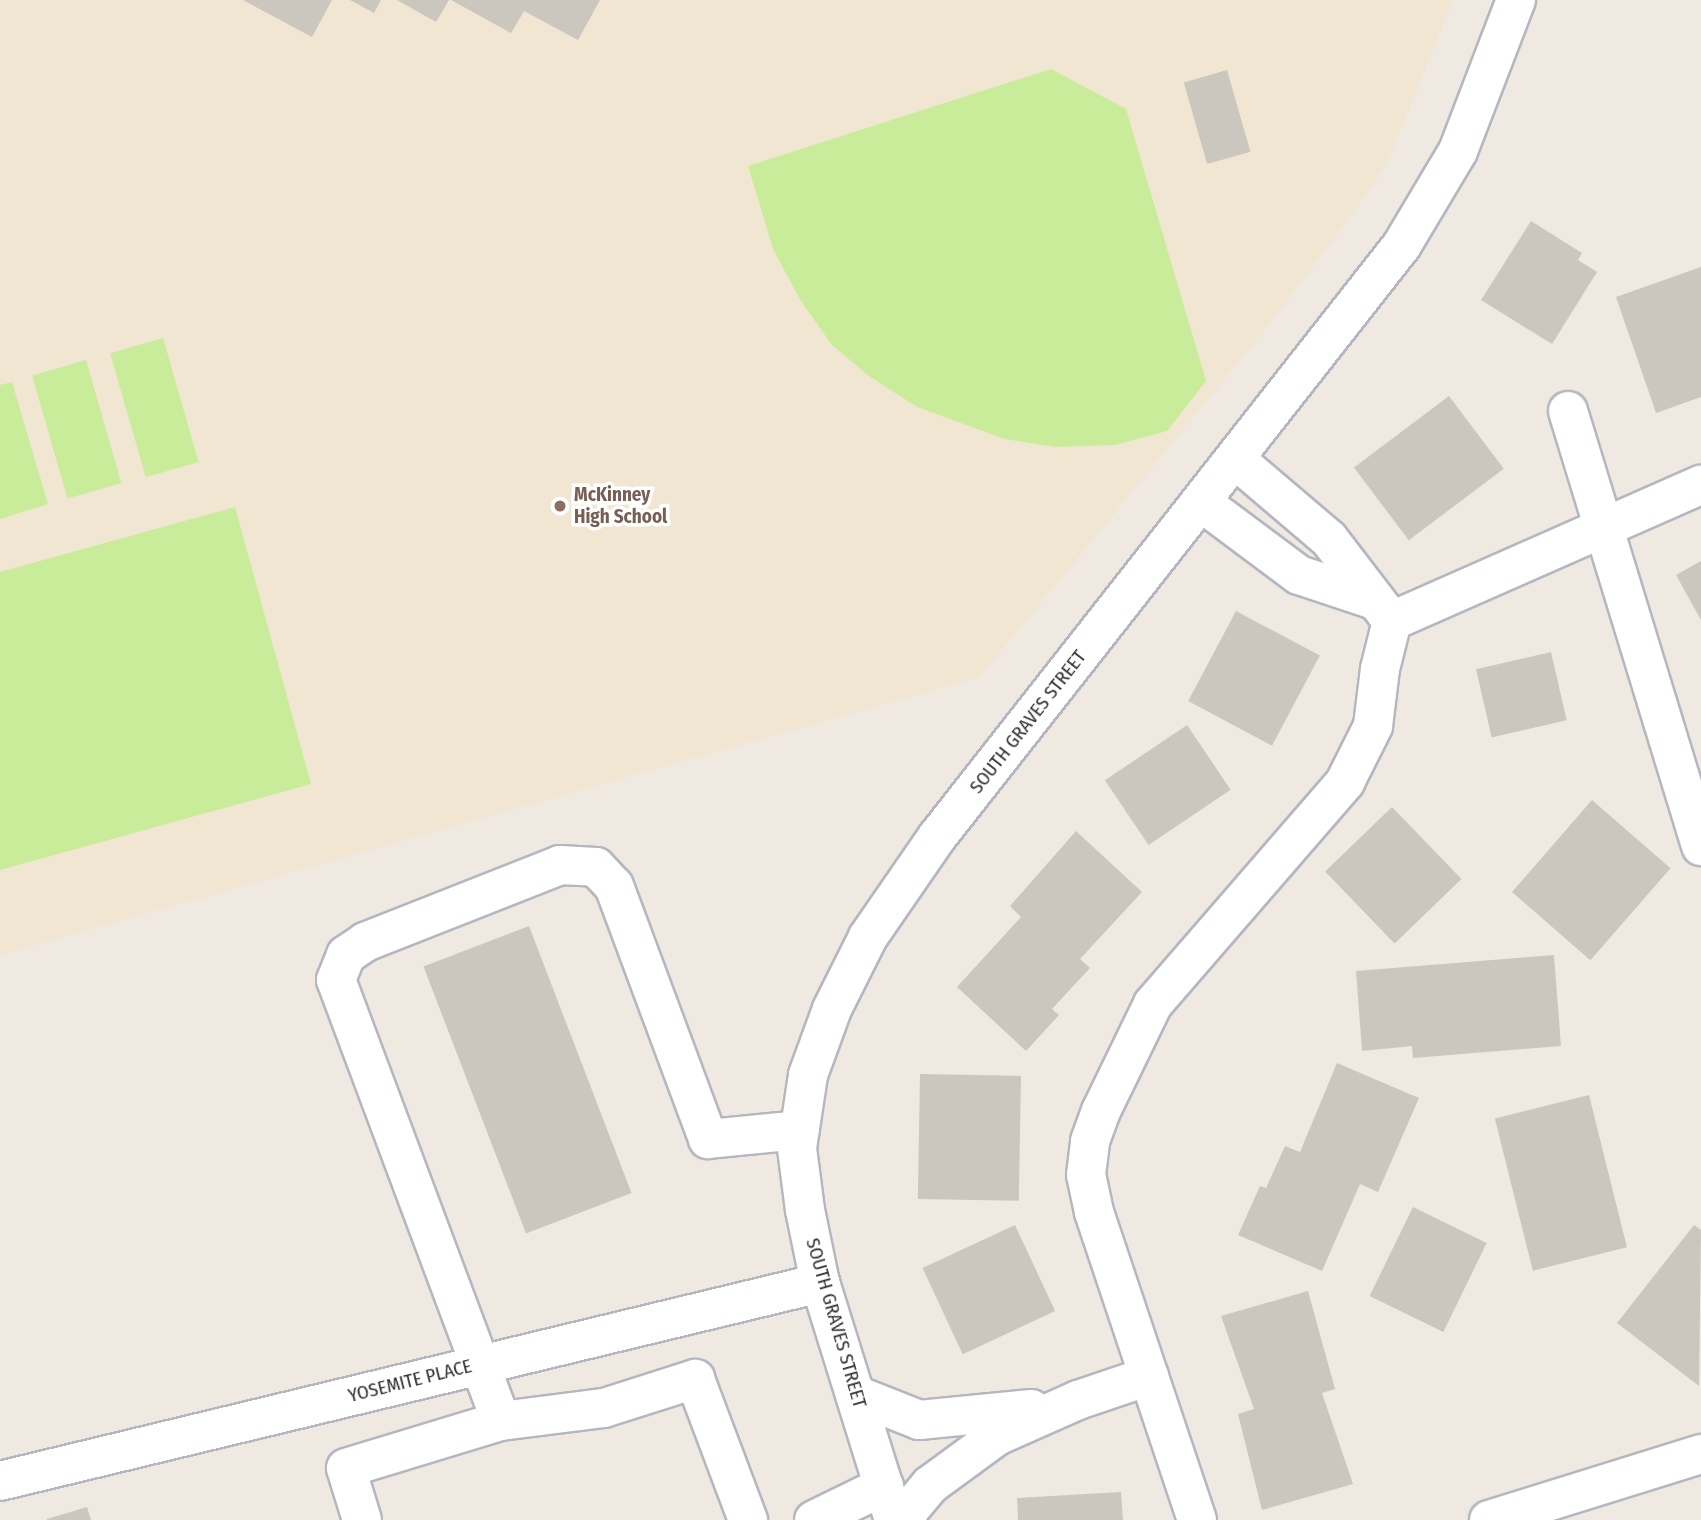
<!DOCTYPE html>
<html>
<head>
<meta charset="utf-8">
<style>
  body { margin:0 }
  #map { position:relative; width:1701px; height:1520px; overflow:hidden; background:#efe9e1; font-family:"Fira Sans Condensed",sans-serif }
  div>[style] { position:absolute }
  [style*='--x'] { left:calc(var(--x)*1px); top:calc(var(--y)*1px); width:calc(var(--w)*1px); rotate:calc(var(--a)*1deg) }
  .education>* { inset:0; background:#f0e6d1 }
  .pitch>* { inset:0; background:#c9ec9a; transform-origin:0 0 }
  .building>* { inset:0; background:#cbc7bf; transform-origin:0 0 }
  .roads { filter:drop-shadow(2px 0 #b4b7c1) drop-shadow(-2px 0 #b4b7c1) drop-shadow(0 2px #b4b7c1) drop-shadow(0 -2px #b4b7c1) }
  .minor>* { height:38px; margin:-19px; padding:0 19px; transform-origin:19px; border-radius:19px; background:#fff }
  .dots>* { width:19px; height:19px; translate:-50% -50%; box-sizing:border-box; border:4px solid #fff; border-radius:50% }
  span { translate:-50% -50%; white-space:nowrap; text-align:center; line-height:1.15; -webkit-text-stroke:7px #fff; paint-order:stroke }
  .education-label { font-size:19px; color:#785e54; font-weight:700 }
  .left { translate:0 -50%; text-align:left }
  .street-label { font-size:19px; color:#2e2e2e }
</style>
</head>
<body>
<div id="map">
  <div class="education">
    <div style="clip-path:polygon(0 0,1453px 0,1387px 163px,1347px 222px,1260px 336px,980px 677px,0 955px)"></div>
  </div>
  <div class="pitch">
    <div style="clip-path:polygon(1051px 69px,1126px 109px,1206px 381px,1167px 431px,1115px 445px,1056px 447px,1005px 439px,917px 407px,869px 376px,832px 345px,801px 301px,773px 249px,748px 166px)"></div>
    <div style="left:163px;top:338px;width:129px;height:55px;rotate:74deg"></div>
    <div style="left:86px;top:360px;width:128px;height:56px;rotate:74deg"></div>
    <div style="clip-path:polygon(12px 382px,48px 504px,0 519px,0 385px)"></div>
    <div style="clip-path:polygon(235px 507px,311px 784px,0 870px,0 572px)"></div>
  </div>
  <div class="building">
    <div style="clip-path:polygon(243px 0,332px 0,312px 37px)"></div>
    <div style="clip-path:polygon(350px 0,381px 0,374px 13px)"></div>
    <div style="clip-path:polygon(397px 0,449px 0,436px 22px)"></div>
    <div style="clip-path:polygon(451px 0,600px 0,578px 40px,524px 11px,511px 33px)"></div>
    <div style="left:1227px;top:70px;width:85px;height:45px;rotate:74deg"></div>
    <div style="clip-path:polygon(1531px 221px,1582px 253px,1578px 260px,1597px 272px,1552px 344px,1481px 300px)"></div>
    <div style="clip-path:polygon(1701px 267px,1701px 397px,1656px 413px,1616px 297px)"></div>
    <div style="left:1449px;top:396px;width:91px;height:119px;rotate:53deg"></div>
    <div style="clip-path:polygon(1701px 561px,1701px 620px,1676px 575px)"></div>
    <div style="left:1236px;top:611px;width:95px;height:102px;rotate:28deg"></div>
    <div style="left:1551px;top:652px;width:70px;height:77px;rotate:77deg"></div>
    <div style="left:1187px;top:725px;width:78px;height:99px;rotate:56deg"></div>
    <div style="left:1592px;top:800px;width:104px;height:122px;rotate:41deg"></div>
    <div style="left:1392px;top:807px;width:100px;height:93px;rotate:46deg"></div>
    <div style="clip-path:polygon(1076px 831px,1142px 892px,1080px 959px,1090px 968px,1052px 1009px,1059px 1015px,1026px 1051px,957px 987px,1021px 917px,1010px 906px)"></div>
    <div style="left:529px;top:926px;width:286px;height:113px;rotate:69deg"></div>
    <div style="clip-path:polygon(1554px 955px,1561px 1046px,1413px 1058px,1412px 1046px,1362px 1051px,1356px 971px)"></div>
    <div style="clip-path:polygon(1337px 1063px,1419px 1098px,1378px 1192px,1360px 1184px,1322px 1271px,1238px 1235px,1260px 1186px,1266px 1188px,1285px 1146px,1300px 1152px)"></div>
    <div style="left:920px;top:1074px;width:101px;height:125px;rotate:1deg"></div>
    <div style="left:1589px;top:1095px;width:157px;height:97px;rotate:76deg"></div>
    <div style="left:1413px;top:1207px;width:82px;height:99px;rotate:26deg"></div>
    <div style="left:1015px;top:1225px;width:95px;height:102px;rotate:65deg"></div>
    <div style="clip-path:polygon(1694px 1225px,1701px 1230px,1699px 1386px,1617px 1323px)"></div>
    <div style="clip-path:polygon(1308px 1291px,1335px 1389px,1322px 1393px,1353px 1484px,1262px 1510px,1238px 1414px,1254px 1409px,1221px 1316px)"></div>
    <div style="clip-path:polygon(1121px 1492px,1123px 1520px,1018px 1520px,1017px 1498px)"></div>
    <div style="clip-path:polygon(87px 1507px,91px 1520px,47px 1520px,47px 1519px)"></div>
  </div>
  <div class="roads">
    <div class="minor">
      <div style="--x:1568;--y:411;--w:455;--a:73"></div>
      <div style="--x:1235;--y:459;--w:123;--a:40.4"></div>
      <div style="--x:1329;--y:539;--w:103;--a:52.5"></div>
      <div style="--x:1201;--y:502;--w:122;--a:36.7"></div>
      <div style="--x:1299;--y:575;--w:76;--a:18.4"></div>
      <div style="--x:856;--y:1395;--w:68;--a:21.6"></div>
      <div style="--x:919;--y:1420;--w:113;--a:-5.6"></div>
      <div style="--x:501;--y:1421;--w:104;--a:-7.2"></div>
      <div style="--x:604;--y:1408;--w:96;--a:-17.7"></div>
      <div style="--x:695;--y:1379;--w:151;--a:69.4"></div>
      <div style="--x:0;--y:1481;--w:844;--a:-13.57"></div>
      <div style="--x:362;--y:1520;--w:54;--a:-107.1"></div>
      <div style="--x:346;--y:1468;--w:162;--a:-16.9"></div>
      <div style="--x:501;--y:1421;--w:471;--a:-110.5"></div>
      <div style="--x:336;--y:980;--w:27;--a:-68"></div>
      <div style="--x:346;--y:955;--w:23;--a:-34"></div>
      <div style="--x:365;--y:942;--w:210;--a:-21.5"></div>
      <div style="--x:560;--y:865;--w:36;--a:3"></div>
      <div style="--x:596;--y:867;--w:26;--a:47"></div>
      <div style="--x:614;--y:886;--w:270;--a:69.6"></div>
      <div style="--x:708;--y:1139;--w:92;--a:-5.6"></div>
      <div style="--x:814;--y:1520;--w:78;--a:-25.9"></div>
      <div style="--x:894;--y:1520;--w:248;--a:-107.3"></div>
      <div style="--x:820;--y:1283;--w:75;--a:-101.6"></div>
      <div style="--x:805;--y:1210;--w:63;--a:-97.4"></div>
      <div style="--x:797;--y:1148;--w:74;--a:-81.4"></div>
      <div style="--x:808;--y:1075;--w:70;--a:-70"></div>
      <div style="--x:832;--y:1009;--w:80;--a:-63.4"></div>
      <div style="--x:868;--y:937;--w:121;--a:-55.4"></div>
      <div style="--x:937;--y:837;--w:753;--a:-51.85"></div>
      <div style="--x:1402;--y:245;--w:109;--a:-59.2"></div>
      <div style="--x:1458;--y:151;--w:162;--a:-69"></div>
      <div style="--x:901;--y:1520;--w:45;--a:-50.4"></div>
      <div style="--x:930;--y:1485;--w:83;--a:-36.2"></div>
      <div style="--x:997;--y:1436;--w:89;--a:-24"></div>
      <div style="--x:1078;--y:1400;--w:75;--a:-18.7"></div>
      <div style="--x:1197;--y:1520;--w:325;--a:-108.5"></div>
      <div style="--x:1094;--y:1212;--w:38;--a:-102"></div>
      <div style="--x:1086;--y:1175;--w:34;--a:-83"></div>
      <div style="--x:1090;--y:1141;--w:32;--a:-70"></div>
      <div style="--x:1101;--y:1111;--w:119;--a:-64.1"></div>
      <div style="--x:1153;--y:1004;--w:294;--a:-49.1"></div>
      <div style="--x:1345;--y:782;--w:63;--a:-63.4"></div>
      <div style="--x:1373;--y:726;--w:57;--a:-83"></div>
      <div style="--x:1380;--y:669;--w:49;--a:-76"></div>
      <div style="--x:1392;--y:621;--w:338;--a:-23.8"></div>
      <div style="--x:1489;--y:1520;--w:222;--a:-17.3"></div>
    </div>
  </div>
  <div class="dots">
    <div style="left:560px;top:506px;background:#8d6e63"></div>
  </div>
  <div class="education-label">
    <span class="left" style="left:574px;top:506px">McKinney<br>High School</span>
  </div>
  <div class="street-label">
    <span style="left:1028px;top:722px;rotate:-52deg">SOUTH GRAVES STREET</span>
    <span style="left:836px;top:1323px;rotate:74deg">SOUTH GRAVES STREET</span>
    <span style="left:410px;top:1381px;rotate:-14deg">YOSEMITE PLACE</span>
  </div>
</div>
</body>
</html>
